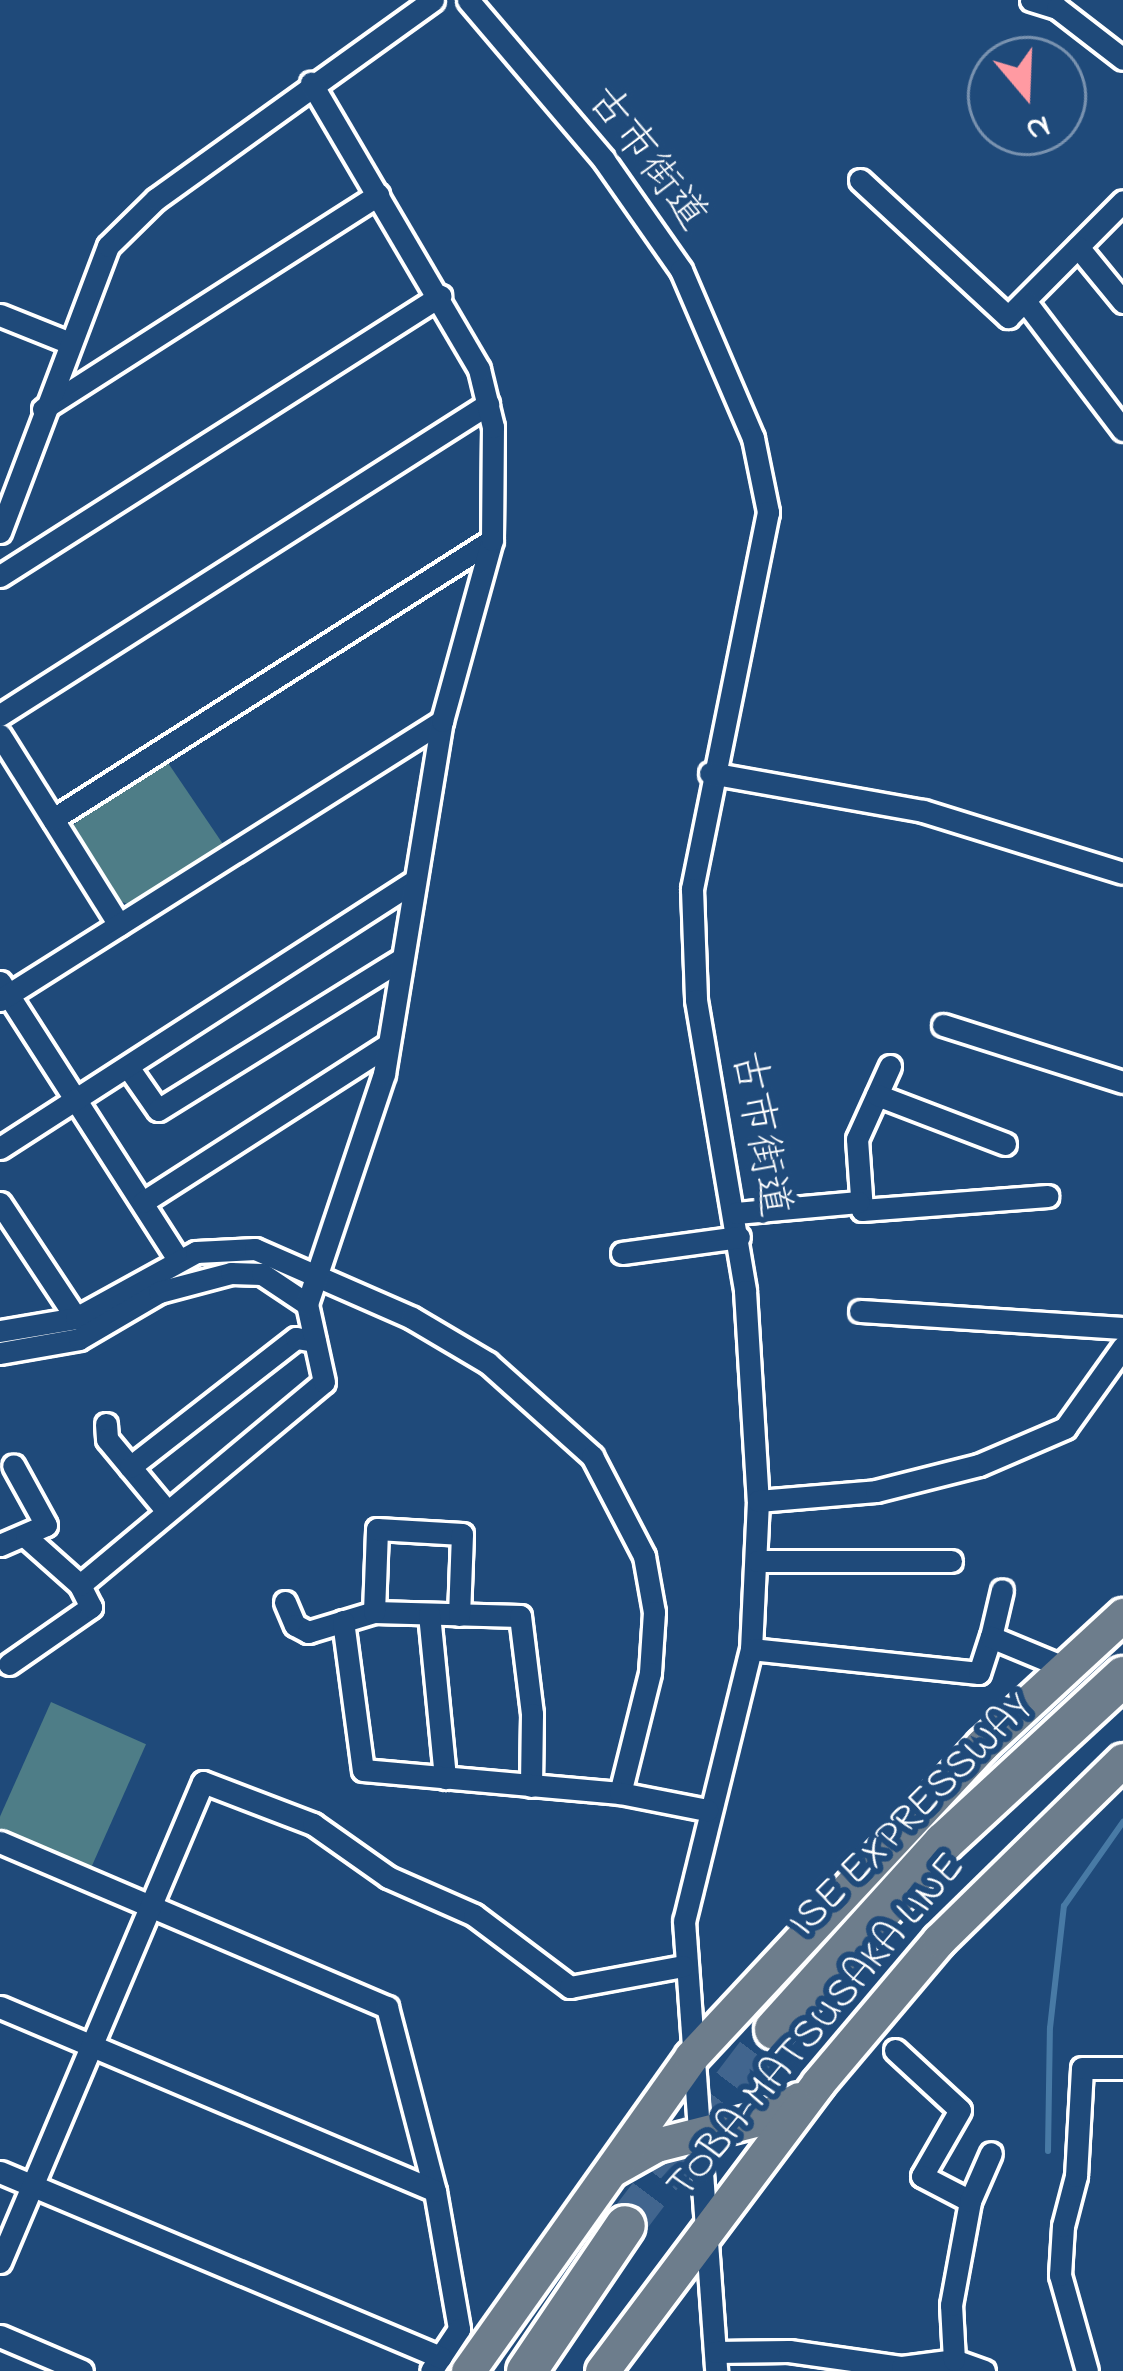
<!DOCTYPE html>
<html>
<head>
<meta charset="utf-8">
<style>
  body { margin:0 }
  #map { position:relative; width:1123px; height:2371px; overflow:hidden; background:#1f4a7a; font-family:"Indie Flower","Klee One",sans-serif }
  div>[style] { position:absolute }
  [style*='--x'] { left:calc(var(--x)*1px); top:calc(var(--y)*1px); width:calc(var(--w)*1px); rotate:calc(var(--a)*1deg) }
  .green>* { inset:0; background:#4e7d87; transform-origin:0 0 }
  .stream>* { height:6px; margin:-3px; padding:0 3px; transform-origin:3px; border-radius:3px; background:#487aa5 }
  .motorway-tunnel>* { height:39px; margin-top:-19.5px; transform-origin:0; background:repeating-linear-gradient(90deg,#41658e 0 39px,transparent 0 59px) }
  .roads { filter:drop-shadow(3px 0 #fff) drop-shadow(-3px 0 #fff) drop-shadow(0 3px #fff) drop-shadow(0 -3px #fff) }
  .minor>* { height:21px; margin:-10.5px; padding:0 10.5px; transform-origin:10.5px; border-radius:10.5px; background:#1f4a7a }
  .primary>* { height:33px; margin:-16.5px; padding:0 16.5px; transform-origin:16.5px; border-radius:16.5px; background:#6d7d8c }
  .motorway>* { height:39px; margin:-19.5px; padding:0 19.5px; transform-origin:19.5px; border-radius:19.5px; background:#6d7d8c }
  span { translate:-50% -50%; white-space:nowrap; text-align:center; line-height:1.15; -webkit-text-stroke:12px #1f4a7a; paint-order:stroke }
  .street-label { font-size:42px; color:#fff }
  .north { position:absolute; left:967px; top:36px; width:120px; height:120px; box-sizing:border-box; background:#1f4a7a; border:3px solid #7992af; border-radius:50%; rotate:161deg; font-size:33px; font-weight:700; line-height:48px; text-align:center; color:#fff }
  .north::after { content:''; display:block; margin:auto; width:42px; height:54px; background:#ff9aa2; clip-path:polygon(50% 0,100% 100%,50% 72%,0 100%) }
</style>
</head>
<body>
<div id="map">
  <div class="green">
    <div style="clip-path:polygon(164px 757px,225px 847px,133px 906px,120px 901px,72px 826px)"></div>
    <div style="left:51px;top:1702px;width:104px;height:137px;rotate:24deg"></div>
  </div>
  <div class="stream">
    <div style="--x:1048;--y:2151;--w:123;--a:-89.1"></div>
    <div style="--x:1050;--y:2028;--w:123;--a:-83.5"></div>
    <div style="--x:1064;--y:1906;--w:103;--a:-54.9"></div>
  </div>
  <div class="motorway-tunnel">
    <div style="--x:625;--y:2225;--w:246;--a:-52.8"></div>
  </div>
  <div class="roads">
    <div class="minor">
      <div style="--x:468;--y:0;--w:210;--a:49.6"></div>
      <div style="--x:604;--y:160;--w:134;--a:55"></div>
      <div style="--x:681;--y:270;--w:183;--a:66.8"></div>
      <div style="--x:753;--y:438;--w:76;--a:78.5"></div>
      <div style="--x:768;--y:512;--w:385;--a:101.4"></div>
      <div style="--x:692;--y:889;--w:111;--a:87.9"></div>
      <div style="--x:696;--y:1000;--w:295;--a:80.4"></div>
      <div style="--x:745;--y:1291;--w:210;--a:86.5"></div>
      <div style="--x:758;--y:1501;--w:148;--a:92.7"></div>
      <div style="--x:751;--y:1649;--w:280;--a:103.8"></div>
      <div style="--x:684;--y:1921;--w:451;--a:85.9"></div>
      <div style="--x:1031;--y:0;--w:27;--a:17"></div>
      <div style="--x:1057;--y:8;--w:83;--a:37.7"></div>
      <div style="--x:860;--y:180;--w:202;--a:42.8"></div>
      <div style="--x:1008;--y:317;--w:163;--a:-45.2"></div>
      <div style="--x:1078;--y:247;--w:71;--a:50.7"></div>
      <div style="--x:1025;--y:301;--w:162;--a:52.8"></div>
      <div style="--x:0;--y:315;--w:72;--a:21.9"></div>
      <div style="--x:43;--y:409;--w:398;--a:-32.6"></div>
      <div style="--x:0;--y:532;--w:306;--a:-69.3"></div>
      <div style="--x:108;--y:246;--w:67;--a:-44.4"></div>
      <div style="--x:156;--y:199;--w:341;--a:-35.7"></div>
      <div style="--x:0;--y:576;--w:522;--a:-32.47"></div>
      <div style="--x:0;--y:715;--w:579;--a:-32.51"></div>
      <div style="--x:0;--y:735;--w:224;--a:57.9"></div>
      <div style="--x:710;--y:773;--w:216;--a:10.1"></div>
      <div style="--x:923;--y:811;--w:209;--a:17.2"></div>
      <div style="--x:53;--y:819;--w:520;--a:-32.44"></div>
      <div style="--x:0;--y:982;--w:328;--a:57.3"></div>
      <div style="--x:0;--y:1000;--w:523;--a:-32.26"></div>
      <div style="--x:943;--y:1025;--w:189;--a:17.6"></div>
      <div style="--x:890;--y:1066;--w:80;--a:114.3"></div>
      <div style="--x:857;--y:1139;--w:71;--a:86"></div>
      <div style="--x:862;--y:1210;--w:186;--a:-4.3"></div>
      <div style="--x:128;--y:1067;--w:52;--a:55.1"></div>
      <div style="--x:158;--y:1110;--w:285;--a:-31.8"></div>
      <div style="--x:877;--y:1095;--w:137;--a:20.9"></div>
      <div style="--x:0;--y:1148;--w:489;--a:-32.8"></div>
      <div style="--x:143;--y:1202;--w:291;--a:-32.7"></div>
      <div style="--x:0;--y:1203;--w:138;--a:56.5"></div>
      <div style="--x:736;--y:1213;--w:123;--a:-5.1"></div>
      <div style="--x:622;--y:1253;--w:118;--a:-7.8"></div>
      <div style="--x:860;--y:1311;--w:264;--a:3.7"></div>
      <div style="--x:0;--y:1331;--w:77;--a:-9.7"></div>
      <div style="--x:76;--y:1318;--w:137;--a:-28.8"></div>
      <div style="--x:196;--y:1252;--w:59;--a:-2.9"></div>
      <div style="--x:255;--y:1249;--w:171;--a:23.7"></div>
      <div style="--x:412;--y:1318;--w:88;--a:30.6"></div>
      <div style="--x:488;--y:1363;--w:140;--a:41.8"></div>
      <div style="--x:592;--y:1456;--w:113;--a:62.5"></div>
      <div style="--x:644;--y:1556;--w:57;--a:79.9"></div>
      <div style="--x:654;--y:1612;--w:61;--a:93.8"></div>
      <div style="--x:650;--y:1673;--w:124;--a:104"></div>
      <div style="--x:0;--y:1353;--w:80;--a:-10"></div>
      <div style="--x:79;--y:1339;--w:93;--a:-30.4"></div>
      <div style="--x:159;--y:1292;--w:74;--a:-14.8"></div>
      <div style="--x:231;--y:1273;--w:31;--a:2"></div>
      <div style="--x:262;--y:1274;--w:54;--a:33.7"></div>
      <div style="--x:106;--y:1424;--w:15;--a:86"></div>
      <div style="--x:107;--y:1439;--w:92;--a:50.3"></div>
      <div style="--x:130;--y:1467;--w:210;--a:-37.9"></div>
      <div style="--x:296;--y:1338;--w:19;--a:9"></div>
      <div style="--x:758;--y:1501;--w:118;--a:-4.8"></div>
      <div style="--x:876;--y:1491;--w:106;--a:-14.2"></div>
      <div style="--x:979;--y:1465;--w:94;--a:-23.3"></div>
      <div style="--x:1065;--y:1428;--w:100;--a:-54.4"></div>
      <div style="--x:0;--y:1545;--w:50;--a:-23.5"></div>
      <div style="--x:46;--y:1525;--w:68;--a:-118.8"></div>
      <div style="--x:757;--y:1561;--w:194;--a:0"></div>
      <div style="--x:80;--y:1585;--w:317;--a:-39.8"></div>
      <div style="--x:324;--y:1382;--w:80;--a:-102.3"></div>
      <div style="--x:307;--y:1304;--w:243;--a:-71.5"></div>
      <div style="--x:384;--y:1074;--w:358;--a:-80.7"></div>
      <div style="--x:442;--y:721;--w:188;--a:-74.6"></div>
      <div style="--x:492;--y:540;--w:113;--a:-89.5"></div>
      <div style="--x:493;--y:427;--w:60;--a:-103.6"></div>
      <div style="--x:479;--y:369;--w:332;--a:-120.4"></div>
      <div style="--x:285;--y:1602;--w:25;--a:67"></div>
      <div style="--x:295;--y:1625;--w:15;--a:28"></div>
      <div style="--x:308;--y:1632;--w:69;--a:-16.9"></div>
      <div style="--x:374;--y:1612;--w:146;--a:1.6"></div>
      <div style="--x:520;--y:1616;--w:99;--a:83"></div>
      <div style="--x:532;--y:1714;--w:72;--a:90.8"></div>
      <div style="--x:374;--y:1612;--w:83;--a:-87.9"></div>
      <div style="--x:377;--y:1529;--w:85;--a:3.4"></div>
      <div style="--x:462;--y:1534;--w:81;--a:92.1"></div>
      <div style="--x:429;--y:1614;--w:165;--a:84.4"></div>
      <div style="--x:343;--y:1621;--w:150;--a:82.4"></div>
      <div style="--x:363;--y:1770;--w:258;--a:5.1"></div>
      <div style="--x:620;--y:1793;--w:89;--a:11.1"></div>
      <div style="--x:991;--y:1637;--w:48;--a:-76.8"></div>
      <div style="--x:751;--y:1649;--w:229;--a:6"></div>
      <div style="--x:979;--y:1673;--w:38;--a:-72"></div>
      <div style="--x:991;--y:1637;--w:81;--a:22.5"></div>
      <div style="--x:9;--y:1664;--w:100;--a:-34.8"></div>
      <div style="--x:91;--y:1607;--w:25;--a:-117"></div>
      <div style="--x:80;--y:1585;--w:72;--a:-138.4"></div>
      <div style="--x:0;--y:1842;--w:421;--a:23.1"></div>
      <div style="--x:387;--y:2007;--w:190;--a:75.4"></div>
      <div style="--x:435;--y:2191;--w:140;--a:80.1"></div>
      <div style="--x:459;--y:2329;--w:50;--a:123.7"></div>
      <div style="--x:0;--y:2007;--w:472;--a:22.9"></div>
      <div style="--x:895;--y:2050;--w:88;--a:42.7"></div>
      <div style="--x:960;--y:2110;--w:76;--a:119.9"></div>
      <div style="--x:922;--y:2176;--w:54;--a:27.5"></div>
      <div style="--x:0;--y:2172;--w:478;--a:22.8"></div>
      <div style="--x:0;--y:2262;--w:521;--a:-67.08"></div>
      <div style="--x:203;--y:1782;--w:118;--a:20.9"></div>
      <div style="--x:313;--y:1824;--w:92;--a:35.2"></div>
      <div style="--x:388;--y:1877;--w:94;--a:23.8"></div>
      <div style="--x:474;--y:1915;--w:120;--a:36.9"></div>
      <div style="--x:570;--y:1987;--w:115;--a:-10.5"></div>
      <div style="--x:0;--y:2336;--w:89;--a:23.1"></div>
      <div style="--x:715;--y:2352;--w:74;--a:-0.8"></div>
      <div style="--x:789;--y:2351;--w:114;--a:8.1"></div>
      <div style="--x:902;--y:2367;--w:52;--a:-7.7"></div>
      <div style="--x:954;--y:2360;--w:32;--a:20"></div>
      <div style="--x:954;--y:2360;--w:55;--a:-93.1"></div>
      <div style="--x:951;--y:2305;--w:106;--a:-79.6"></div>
      <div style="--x:970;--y:2201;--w:52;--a:-66.4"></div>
      <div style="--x:1087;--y:2371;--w:100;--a:-105.7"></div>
      <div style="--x:1060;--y:2275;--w:49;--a:-86.5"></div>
      <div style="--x:1063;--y:2226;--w:52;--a:-75.4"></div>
      <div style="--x:1076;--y:2176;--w:108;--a:-86.8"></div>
      <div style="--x:1082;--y:2068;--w:41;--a:0"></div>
    </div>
    <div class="primary">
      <div style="--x:613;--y:2169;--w:49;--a:-29.2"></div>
      <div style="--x:656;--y:2145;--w:110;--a:-14.2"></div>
      <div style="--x:763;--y:2118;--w:40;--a:-28"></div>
      <div style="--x:468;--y:2371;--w:385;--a:-54.6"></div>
      <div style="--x:691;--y:2057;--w:427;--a:-47"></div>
      <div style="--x:982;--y:1745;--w:192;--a:-42.7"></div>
      <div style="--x:602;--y:2371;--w:360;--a:-53.1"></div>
      <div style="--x:818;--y:2083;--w:187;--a:-49.8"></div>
      <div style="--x:939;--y:1940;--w:257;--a:-44.4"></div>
    </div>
    <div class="motorway">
      <div style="--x:774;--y:2029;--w:252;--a:-47.9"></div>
      <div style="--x:943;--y:1842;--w:245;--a:-42.7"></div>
      <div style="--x:526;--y:2371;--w:176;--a:-55.9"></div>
    </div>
  </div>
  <div class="street-label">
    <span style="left:646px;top:159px;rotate:53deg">古市街道</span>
    <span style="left:759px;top:1134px;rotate:80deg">古市街道</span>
    <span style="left:912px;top:1816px;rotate:-45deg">ISE EXPRESSWAY</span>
    <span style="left:817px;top:2027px;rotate:-50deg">TOBA-MATSUSAKA LINE</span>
  </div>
  <div class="north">N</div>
</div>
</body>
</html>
